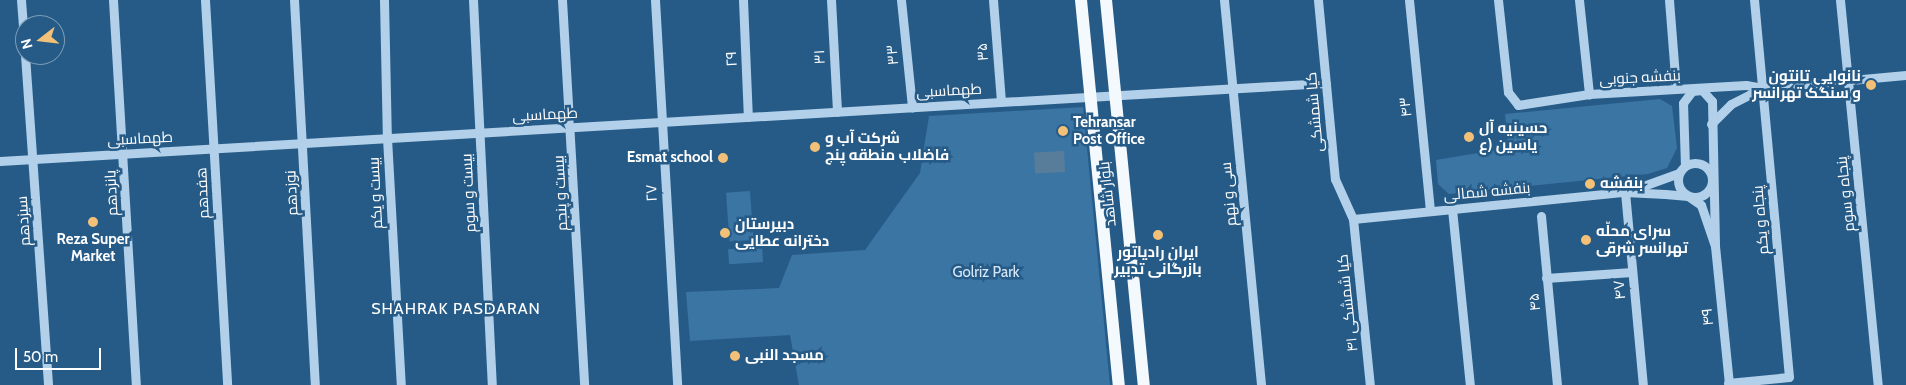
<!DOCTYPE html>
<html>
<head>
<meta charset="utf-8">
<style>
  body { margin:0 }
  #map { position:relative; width:1906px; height:385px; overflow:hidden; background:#265b87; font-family:Cabin,Cairo,sans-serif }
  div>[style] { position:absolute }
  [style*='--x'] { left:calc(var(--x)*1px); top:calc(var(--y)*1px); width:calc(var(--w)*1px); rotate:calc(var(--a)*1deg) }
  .green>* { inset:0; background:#3b75a4; transform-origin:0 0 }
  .water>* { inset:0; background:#587d9b; transform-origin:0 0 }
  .minor>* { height:9px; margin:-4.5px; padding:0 4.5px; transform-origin:4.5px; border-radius:4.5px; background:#b2d0e9 }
  .minor>.ring { margin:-4.5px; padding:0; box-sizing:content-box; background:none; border:9px solid #b2d0e9; border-radius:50% }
  .major>* { height:12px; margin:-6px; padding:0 6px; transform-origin:6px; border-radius:6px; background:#f4f9fe }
  .dots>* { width:14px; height:14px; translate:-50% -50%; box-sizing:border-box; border:2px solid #265b87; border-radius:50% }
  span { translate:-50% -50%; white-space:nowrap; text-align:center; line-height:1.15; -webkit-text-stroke:5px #265b87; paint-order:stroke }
  .street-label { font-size:15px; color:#fff }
  .poi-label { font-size:15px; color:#fff; font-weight:700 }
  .right { translate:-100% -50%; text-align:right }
  .left { translate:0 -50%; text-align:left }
  .park-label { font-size:15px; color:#d6e8f7 }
  .neighbourhood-label { font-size:16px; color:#fff; letter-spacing:1px }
  .north { position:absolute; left:15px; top:15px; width:50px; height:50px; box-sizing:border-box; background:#265b87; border:1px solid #7d9db7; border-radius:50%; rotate:254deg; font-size:14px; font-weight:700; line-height:20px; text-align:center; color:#fff }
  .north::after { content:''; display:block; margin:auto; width:18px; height:22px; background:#f2c177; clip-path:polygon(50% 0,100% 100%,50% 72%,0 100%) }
  .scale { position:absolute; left:15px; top:348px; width:86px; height:22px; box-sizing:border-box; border:2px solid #fff; border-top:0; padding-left:6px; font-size:15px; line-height:18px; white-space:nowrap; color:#fff; -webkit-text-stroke:4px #265b87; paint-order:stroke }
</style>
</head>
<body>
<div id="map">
  <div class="green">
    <div style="clip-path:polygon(1660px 99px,1672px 106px,1677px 148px,1667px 168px,1648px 174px,1449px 194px,1438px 184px,1436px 160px,1508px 148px,1505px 114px)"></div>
    <div style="clip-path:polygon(1083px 107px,1110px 385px,799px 385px,790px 335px,690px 341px,686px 292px,779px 288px,792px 255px,865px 250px,920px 173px,929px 116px)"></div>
    <div style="left:750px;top:191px;width:49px;height:24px;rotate:86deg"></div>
    <div style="left:762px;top:247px;width:15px;height:34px;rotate:86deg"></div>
  </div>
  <div class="water">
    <div style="left:1064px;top:151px;width:21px;height:30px;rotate:87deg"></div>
  </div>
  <div class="minor">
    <div style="--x:21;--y:0;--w:52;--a:85.6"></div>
    <div style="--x:113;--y:0;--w:386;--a:86.6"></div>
    <div style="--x:205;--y:0;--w:386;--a:86.7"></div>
    <div style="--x:294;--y:0;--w:386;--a:86.9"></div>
    <div style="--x:384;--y:0;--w:138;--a:88.8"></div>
    <div style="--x:387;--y:138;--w:247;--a:86.8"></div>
    <div style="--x:473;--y:0;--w:385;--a:87.2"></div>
    <div style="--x:562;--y:0;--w:386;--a:86.7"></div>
    <div style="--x:655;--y:0;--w:386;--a:86.7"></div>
    <div style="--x:743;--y:0;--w:117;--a:87.6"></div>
    <div style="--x:831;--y:0;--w:112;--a:86.9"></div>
    <div style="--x:901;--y:0;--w:108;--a:84.1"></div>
    <div style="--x:993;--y:0;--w:102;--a:85.5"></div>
    <div style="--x:1224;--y:0;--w:387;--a:84.5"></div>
    <div style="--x:1318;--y:0;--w:180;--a:84.6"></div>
    <div style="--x:1335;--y:179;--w:44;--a:65.8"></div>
    <div style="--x:1353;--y:219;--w:167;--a:84.2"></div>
    <div style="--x:1409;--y:0;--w:212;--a:84.3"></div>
    <div style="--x:1498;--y:0;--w:93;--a:83.8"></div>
    <div style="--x:1508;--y:92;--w:16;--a:52"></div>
    <div style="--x:1518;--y:105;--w:72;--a:-8.8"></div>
    <div style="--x:1589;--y:94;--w:157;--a:-3.3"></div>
    <div style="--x:1746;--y:85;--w:17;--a:10"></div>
    <div style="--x:1763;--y:88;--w:144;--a:-5.2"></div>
    <div style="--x:1579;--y:0;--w:95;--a:83.9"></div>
    <div style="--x:1669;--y:0;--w:89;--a:85.5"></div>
    <div style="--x:1840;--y:0;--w:387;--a:84.4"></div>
    <div style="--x:25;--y:55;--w:331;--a:86"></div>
    <div style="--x:1711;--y:124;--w:28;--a:-45"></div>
    <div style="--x:1731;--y:104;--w:36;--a:-27"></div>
    <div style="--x:0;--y:161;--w:1328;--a:-3.37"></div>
    <div class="ring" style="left:1678px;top:163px;width:25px;height:25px"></div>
    <div style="--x:1685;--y:166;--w:63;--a:-91.8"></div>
    <div style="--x:1683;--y:103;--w:15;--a:-53"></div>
    <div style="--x:1692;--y:91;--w:10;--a:-6"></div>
    <div style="--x:1702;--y:90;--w:15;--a:48"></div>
    <div style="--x:1712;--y:101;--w:145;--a:88.8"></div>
    <div style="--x:1715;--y:246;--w:140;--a:84.2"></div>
    <div style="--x:1632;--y:190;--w:50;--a:-19.9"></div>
    <div style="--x:1625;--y:192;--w:194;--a:84.7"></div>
    <div style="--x:1452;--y:209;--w:177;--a:84.2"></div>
    <div style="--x:1541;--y:216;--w:170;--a:84.6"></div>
    <div style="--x:1353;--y:219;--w:273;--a:-5.7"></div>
    <div style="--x:1625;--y:192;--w:40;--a:2.9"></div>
    <div style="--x:1665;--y:194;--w:23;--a:5"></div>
    <div style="--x:1688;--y:196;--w:16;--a:35"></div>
    <div style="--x:1701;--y:205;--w:43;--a:71.1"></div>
    <div style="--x:1546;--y:278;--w:86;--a:-4"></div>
    <div style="--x:1728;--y:383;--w:61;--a:-5.6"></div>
    <div style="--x:1789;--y:377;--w:379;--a:-95.3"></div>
  </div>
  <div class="major">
    <div style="--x:1081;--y:0;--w:387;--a:84.4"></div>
    <div style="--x:1106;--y:0;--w:387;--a:84.4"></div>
  </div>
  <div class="dots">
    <div style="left:1871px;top:85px;background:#f2c177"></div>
    <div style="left:1063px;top:131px;background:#f2c177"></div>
    <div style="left:1469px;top:137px;background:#f2c177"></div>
    <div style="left:815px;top:147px;background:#f2c177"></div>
    <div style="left:723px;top:158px;background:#f2c177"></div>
    <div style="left:1590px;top:184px;background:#f2c177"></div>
    <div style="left:93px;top:222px;background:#f2c177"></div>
    <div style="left:725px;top:233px;background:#f2c177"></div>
    <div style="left:1158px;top:235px;background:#f2c177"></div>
    <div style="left:1586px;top:240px;background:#f2c177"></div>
    <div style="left:735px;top:356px;background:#f2c177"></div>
  </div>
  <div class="street-label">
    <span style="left:983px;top:52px;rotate:-94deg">۳۵</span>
    <span style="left:893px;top:55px;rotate:-95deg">۳۳</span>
    <span style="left:820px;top:57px;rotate:-93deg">۳۱</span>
    <span style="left:732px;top:59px;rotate:-93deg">۲۹</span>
    <span style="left:1640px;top:78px;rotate:-3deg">بنفشه جنوبی</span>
    <span style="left:949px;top:91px;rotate:-3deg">طهماسبی</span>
    <span style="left:1406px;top:107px;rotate:-96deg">۴۳</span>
    <span style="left:1315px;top:112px;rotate:-95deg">کیا شمشکی</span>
    <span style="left:545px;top:115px;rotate:-3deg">طهماسبی</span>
    <span style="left:140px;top:139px;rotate:-3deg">طهماسبی</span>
    <span style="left:1487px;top:192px;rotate:-5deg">بنفشه شمالی</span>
    <span style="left:112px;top:193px;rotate:-93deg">پانزدهم</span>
    <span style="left:203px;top:193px;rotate:-93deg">هفدهم</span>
    <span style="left:292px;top:193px;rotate:-93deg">نوزدهم</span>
    <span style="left:376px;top:193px;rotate:-93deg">بیست و یکم</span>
    <span style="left:469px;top:193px;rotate:-93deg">بیست و سوم</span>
    <span style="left:561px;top:193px;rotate:-93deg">بیست و پنجم</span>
    <span style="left:652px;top:193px;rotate:-93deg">۲۷</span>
    <span style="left:1108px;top:194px;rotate:-96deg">بلوار شاهد</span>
    <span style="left:1229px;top:194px;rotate:-95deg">سی و نهم</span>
    <span style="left:1846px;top:194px;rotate:-96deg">پنجاه و سوم</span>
    <span style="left:1761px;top:220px;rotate:-95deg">پنجاه و یکم</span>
    <span style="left:24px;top:221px;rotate:-94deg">سیزدهم</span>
    <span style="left:1620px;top:290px;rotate:-95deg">۴۷</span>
    <span style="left:1535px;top:302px;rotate:-96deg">۴۵</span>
    <span style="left:1348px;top:303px;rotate:-96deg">۴۱ کیا شمشکی</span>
    <span style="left:1708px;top:317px;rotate:-96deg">۴۹</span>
  </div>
  <div class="poi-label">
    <span class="right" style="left:1861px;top:85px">نانوایی تانتون<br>و سنگک تهرانسر</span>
    <span class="left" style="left:1073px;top:131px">Tehransar<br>Post Office</span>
    <span class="left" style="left:1479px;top:137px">حسینیه آل<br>یاسین (ع</span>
    <span class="left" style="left:825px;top:147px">شرکت آب و<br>فاضلاب منطقه پنج</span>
    <span class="right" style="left:713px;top:158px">Esmat school</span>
    <span class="left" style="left:1600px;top:184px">بنفشه</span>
    <span class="left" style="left:735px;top:233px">دبیرستان<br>دخترانه عطایی</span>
    <span class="left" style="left:1596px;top:240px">سرای محلّه<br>تهرانسر شرقی</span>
    <span style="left:93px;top:248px">Reza Super<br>Market</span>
    <span style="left:1158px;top:261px">ایران رادیاتور<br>بازرگانی تدبیر</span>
    <span class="left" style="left:745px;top:356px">مسجد النبی</span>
  </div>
  <div class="park-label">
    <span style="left:986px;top:273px">Golriz Park</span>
  </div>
  <div class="neighbourhood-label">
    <span style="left:456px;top:309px">SHAHRAK PASDARAN</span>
  </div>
  <div class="north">N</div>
  <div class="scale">50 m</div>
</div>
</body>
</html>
